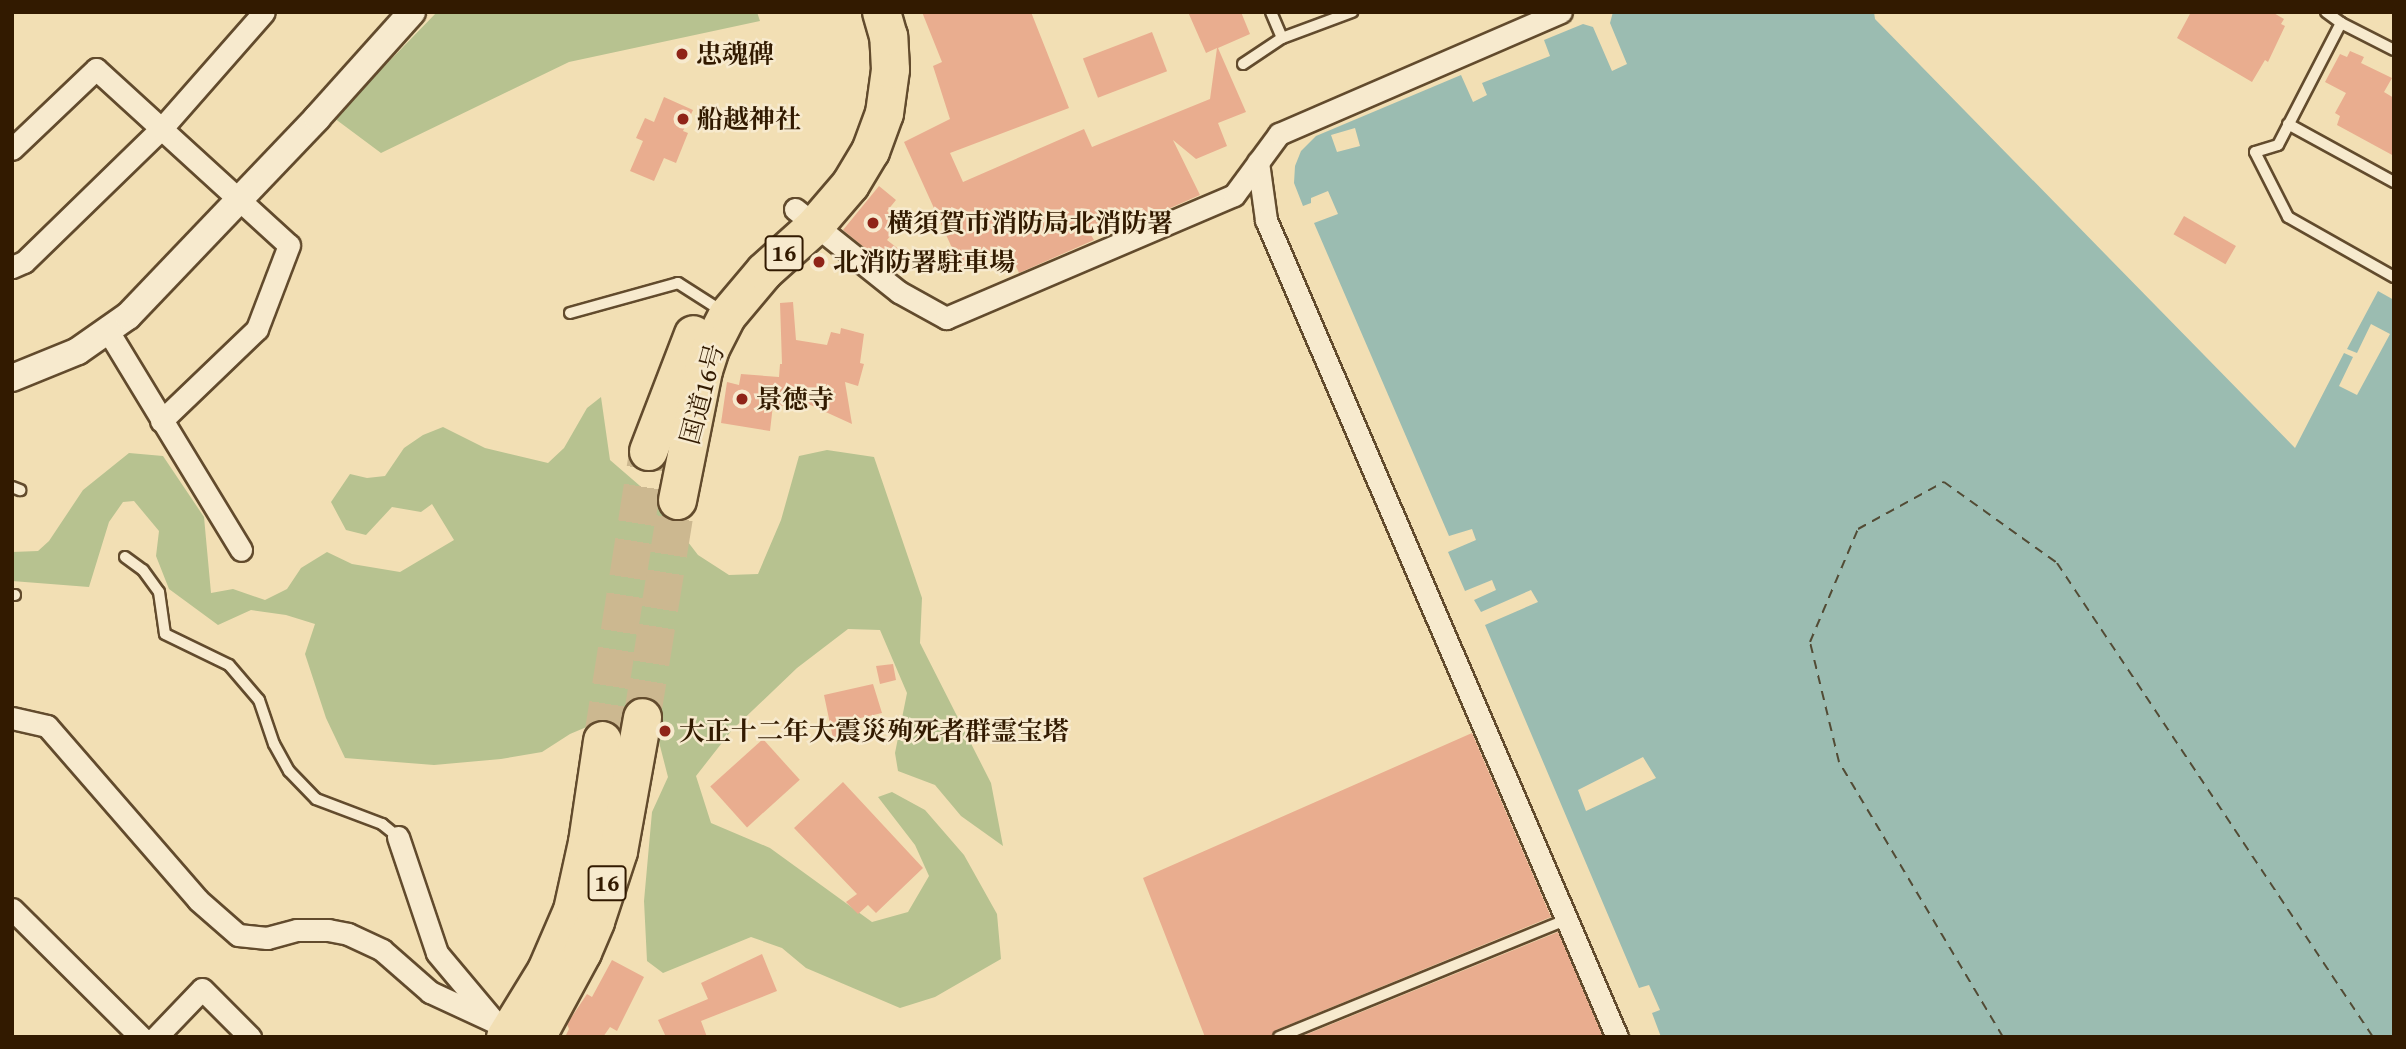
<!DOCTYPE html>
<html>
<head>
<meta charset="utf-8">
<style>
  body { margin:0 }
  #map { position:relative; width:2406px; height:1049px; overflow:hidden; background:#f2dfb4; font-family:"Gentium Book Plus","Noto Serif JP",serif }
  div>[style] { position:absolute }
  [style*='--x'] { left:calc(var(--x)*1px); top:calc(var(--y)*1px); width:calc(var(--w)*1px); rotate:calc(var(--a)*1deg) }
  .green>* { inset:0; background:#b7c290 }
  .water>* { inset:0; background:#9bbcb1 }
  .ferry>* { height:2px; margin-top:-1px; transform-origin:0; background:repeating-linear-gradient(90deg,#524b35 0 9px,transparent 0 16px) }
  .building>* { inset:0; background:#e9ad8f; transform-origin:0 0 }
  .trunk-tunnel>* { height:37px; margin-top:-18.5px; transform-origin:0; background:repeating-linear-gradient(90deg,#ccb890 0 37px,transparent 0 55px) }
  .roads { filter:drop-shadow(2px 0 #624b2d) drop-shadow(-2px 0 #624b2d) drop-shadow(0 2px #624b2d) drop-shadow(0 -2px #624b2d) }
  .service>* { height:10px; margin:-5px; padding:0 5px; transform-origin:5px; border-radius:5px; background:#f7eace }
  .minor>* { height:21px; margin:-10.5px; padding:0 10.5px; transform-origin:10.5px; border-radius:10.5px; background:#f7eace }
  .tertiary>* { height:26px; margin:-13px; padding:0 13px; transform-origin:13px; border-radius:13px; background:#f7eace }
  .trunk>* { height:37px; margin:-18.5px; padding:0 18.5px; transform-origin:18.5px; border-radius:18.5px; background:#f2dfb4 }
  .dots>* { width:19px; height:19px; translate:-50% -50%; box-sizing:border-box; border:4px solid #f7eace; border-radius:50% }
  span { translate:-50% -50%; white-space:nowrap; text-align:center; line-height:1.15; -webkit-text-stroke:5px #f7eace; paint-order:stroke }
  .shield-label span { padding:2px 5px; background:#f7eace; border:2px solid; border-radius:5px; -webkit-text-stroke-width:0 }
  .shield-label { font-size:24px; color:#321a00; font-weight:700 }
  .poi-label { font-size:26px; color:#321a00; font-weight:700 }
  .left { translate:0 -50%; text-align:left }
  .street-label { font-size:26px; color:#321a00 }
  .frame { position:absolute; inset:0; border:14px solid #321a00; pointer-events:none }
</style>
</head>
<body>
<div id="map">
  <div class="green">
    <div style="clip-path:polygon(437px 12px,757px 12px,760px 21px,569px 62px,381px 153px,334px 118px)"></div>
    <div style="clip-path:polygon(601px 397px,610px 460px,654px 498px,698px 555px,729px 575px,758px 574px,781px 520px,799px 456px,827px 450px,874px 457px,922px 598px,920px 643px,991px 783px,1003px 846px,961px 816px,935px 785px,898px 771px,895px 753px,907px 693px,880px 630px,848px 629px,797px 668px,732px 730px,696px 776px,711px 823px,770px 848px,872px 922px,908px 912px,929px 876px,915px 845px,878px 797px,892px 792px,925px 810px,964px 855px,997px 914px,1001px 959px,935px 997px,900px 1008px,806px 968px,782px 948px,751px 937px,663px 973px,647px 961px,644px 901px,652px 812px,668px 777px,652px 715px,636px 706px,570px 734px,542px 752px,501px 759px,434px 765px,345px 758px,326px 718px,305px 654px,315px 624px,286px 615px,251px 610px,218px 625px,169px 589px,156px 556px,159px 531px,134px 501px,123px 502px,109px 522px,89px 587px,12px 581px,12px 552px,38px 551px,49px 541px,83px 490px,129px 453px,163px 456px,204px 517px,211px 593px,233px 589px,265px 600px,287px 589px,301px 568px,327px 552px,352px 564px,400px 572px,454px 540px,432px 504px,421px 512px,392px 507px,366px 535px,346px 530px,331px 502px,350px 474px,367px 478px,385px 476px,404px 448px,423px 435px,443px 427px,485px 448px,548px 463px,564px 448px,587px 408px)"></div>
  </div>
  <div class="water">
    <div style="clip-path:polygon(evenodd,1613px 12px,1874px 12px,1875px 19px,2295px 448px,2344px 353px,2353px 357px,2339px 386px,2357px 395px,2390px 334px,2371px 324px,2357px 353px,2347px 349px,2378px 291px,2394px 300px,2394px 1037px,1661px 1037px,1652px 1013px,1660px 1010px,1649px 985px,1639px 988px,1485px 625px,1538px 602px,1531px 590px,1481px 612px,1474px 600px,1496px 590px,1492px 580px,1465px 591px,1448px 552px,1476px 540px,1472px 529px,1449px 536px,1314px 223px,1338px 214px,1328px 191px,1311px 198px,1311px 203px,1303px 206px,1294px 183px,1295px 166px,1301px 151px,1316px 136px,1461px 75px,1473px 102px,1487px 95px,1482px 83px,1550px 56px,1544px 40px,1583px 24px,1593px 27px,1612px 71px,1627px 64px,1610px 23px,1613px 12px,1355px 128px,1360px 146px,1337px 152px,1331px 135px,1355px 128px,1613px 12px,1643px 757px,1656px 778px,1586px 811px,1578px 790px,1643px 757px)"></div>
  </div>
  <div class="ferry">
    <div style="--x:2003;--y:1037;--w:320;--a:-120.8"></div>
    <div style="--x:1839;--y:762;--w:123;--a:-103.6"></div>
    <div style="--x:1810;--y:642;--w:123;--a:-67"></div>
    <div style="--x:1858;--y:529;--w:98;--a:-28.7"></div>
    <div style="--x:1944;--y:482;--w:139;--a:35.6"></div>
    <div style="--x:2057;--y:563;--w:570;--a:56.31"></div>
  </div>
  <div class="building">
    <div style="clip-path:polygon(922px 12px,1031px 12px,1069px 108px,950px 153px,963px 182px,1084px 129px,1092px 147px,1210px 99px,1217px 48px,1206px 53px,1188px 12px,1241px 12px,1250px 34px,1218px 48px,1246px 112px,1218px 123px,1227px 146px,1196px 159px,1173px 140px,1200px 195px,1136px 223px,1134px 218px,1091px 235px,1094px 240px,1019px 273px,1009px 250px,962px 270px,904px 142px,950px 119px,933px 66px,942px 62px)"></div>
    <div style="clip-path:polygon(2191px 12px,2272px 12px,2284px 19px,2281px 24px,2285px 26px,2268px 62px,2265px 60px,2252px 82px,2177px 38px)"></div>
    <div style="left:1152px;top:32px;width:42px;height:74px;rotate:69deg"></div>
    <div style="clip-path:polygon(2350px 51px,2364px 57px,2361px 63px,2392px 78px,2384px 92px,2394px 98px,2394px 156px,2337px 125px,2340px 116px,2335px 113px,2346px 93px,2325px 82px,2340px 54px,2347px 57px)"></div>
    <div style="clip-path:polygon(664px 97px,693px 110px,683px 131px,688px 133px,676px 163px,664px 158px,654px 181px,630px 171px,643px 141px,636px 138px,645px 118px,654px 122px)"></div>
    <div style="clip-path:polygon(879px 186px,896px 200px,887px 211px,901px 223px,887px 240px,906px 255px,893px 271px,843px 230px)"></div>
    <div style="left:2184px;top:216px;width:60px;height:21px;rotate:30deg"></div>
    <div style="clip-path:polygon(793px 302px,796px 340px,827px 345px,831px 332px,840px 334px,841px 328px,864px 334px,860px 363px,864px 364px,858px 386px,845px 382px,852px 424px,795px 398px,794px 407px,773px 405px,770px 431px,721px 423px,727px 382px,739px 385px,741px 374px,779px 377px,780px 364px,782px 364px,780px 303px)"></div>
    <div style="clip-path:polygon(893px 664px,896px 680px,880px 684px,876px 666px)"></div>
    <div style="clip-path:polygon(873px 684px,882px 713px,852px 720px,855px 732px,833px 738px,824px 695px)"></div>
    <div style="clip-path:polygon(1472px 733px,1551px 917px,1276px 1030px,1271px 1037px,1205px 1037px,1143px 878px)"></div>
    <div style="left:763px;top:739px;width:55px;height:71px;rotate:48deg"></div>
    <div style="clip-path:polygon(843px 782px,923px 868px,876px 913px,868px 905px,858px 914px,846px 902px,857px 894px,794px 828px)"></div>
    <div style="clip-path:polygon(1558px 932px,1603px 1037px,1300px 1037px)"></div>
    <div style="clip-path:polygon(762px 954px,777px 991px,701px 1021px,707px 1037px,666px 1037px,658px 1020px,708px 999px,701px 983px)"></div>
    <div style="clip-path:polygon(612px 960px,644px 977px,617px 1031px,610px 1027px,603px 1037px,565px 1037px,569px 1029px,567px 1024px,587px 994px,592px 997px)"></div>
  </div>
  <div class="trunk-tunnel">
    <div style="--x:642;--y:717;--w:220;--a:-80.8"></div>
    <div style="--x:602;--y:740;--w:293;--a:-81"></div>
  </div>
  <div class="roads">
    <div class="service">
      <div style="--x:1271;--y:12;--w:28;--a:67"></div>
      <div style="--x:2326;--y:12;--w:19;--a:36"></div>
      <div style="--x:2341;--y:23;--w:137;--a:117.3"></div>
      <div style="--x:2278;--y:145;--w:24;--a:163"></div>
      <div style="--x:2255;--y:152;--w:73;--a:63.1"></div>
      <div style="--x:2288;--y:217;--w:122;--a:29.5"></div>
      <div style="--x:2341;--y:23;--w:59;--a:27"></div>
      <div style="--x:1243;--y:64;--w:47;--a:-33.7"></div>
      <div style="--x:1282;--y:38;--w:75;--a:-20.4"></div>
      <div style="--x:2288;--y:124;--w:121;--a:28.7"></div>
      <div style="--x:570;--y:313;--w:112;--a:-15.5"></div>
      <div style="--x:678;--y:283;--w:52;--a:32.5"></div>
      <div style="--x:12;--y:487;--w:9;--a:21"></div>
      <div style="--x:125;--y:557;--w:22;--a:36"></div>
      <div style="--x:143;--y:570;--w:27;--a:54"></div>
      <div style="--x:159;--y:592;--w:42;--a:81.9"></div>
      <div style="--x:165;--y:634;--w:71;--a:25.8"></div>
      <div style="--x:229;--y:665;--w:46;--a:49.4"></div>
      <div style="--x:259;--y:700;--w:46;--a:71.2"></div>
      <div style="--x:274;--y:744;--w:31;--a:61"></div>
      <div style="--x:289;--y:771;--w:39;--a:46"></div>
      <div style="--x:316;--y:799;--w:71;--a:20.7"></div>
      <div style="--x:382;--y:824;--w:21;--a:39"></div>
      <div style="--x:12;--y:595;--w:3;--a:0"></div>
      <div style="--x:1279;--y:1037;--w:310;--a:-22.2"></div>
    </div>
    <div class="minor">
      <div style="--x:12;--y:149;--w:116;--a:-43.6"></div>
      <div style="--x:96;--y:69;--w:261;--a:42.4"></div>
      <div style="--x:289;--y:245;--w:90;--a:110.9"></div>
      <div style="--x:257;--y:329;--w:133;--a:136.2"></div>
      <div style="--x:1258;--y:162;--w:59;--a:82.1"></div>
      <div style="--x:1266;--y:220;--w:889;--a:66.75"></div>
      <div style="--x:795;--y:209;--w:133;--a:38.6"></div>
      <div style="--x:899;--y:292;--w:54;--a:29"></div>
      <div style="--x:946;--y:318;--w:313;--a:-23.1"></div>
      <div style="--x:1234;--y:195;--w:76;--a:-53.6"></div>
      <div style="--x:1279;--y:134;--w:307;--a:-23.4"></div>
      <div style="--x:12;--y:267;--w:13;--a:-23"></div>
      <div style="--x:24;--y:262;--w:192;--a:-44.2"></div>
      <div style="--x:162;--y:128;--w:154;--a:-48.7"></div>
      <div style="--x:108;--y:331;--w:256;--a:58.7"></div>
      <div style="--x:12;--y:718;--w:36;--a:13"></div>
      <div style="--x:47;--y:726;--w:230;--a:49"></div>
      <div style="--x:198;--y:900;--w:53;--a:41.2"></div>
      <div style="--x:238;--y:935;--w:29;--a:6"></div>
      <div style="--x:267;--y:938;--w:31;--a:-15"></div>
      <div style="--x:297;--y:930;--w:31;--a:0"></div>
      <div style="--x:328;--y:930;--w:20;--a:11"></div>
      <div style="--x:348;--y:934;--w:38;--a:25"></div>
      <div style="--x:382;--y:950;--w:64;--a:41.2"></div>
      <div style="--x:430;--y:992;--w:72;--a:24.8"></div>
      <div style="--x:495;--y:1022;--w:24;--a:38"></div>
      <div style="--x:398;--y:837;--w:122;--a:71.4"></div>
      <div style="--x:437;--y:953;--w:89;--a:50"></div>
      <div style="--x:12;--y:909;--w:182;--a:44.8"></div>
      <div style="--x:156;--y:1037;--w:66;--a:-46.2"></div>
      <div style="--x:202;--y:989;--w:68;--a:45"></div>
    </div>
    <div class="tertiary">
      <div style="--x:12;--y:378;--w:71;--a:-22.2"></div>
      <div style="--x:78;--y:351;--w:61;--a:-35"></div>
      <div style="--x:128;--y:316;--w:274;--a:-46.3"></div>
      <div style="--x:317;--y:118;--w:142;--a:-48.1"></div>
    </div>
    <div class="trunk">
      <div style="--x:648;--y:451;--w:125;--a:-69"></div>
      <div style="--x:677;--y:500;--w:133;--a:-78.7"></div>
      <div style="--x:703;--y:370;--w:23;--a:-72"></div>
      <div style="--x:710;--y:348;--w:37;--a:-63"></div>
      <div style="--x:727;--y:315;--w:57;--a:-49.9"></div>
      <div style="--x:764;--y:271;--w:67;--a:-42"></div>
      <div style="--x:814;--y:226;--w:55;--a:-49.4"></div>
      <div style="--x:850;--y:184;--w:39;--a:-59"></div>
      <div style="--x:870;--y:151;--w:40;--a:-69.8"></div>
      <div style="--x:884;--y:113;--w:44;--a:-82.2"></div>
      <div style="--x:890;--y:69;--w:33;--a:-93"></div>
      <div style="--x:888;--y:36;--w:25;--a:-106"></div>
      <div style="--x:505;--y:1037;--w:79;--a:-58.5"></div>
      <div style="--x:546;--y:970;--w:65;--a:-66.6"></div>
      <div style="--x:572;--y:910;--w:70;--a:-77.6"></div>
      <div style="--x:587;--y:842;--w:103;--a:-81.6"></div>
      <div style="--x:536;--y:1037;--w:97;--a:-61.6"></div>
      <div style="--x:582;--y:952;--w:34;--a:-67"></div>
      <div style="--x:595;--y:921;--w:74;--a:-71.8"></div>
      <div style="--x:618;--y:851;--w:136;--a:-79.8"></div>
    </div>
  </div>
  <div class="dots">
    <div style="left:682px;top:54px;background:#8f2418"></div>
    <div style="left:683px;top:119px;background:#8f2418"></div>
    <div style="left:873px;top:223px;background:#8f2418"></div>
    <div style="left:819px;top:262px;background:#8f2418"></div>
    <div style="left:742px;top:399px;background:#8f2418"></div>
    <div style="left:665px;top:731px;background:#8f2418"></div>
  </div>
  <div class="shield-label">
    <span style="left:784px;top:253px">16</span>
    <span style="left:607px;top:883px">16</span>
  </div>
  <div class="poi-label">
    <span class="left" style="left:696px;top:54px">忠魂碑</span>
    <span class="left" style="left:697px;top:119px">船越神社</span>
    <span class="left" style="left:887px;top:223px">横須賀市消防局北消防署</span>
    <span class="left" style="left:833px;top:262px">北消防署駐車場</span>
    <span class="left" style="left:756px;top:399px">景徳寺</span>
    <span class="left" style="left:679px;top:731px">大正十二年大震災殉死者群霊宝塔</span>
  </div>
  <div class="street-label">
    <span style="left:702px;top:394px;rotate:-75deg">国道16号</span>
  </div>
  <div class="frame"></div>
</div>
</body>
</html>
